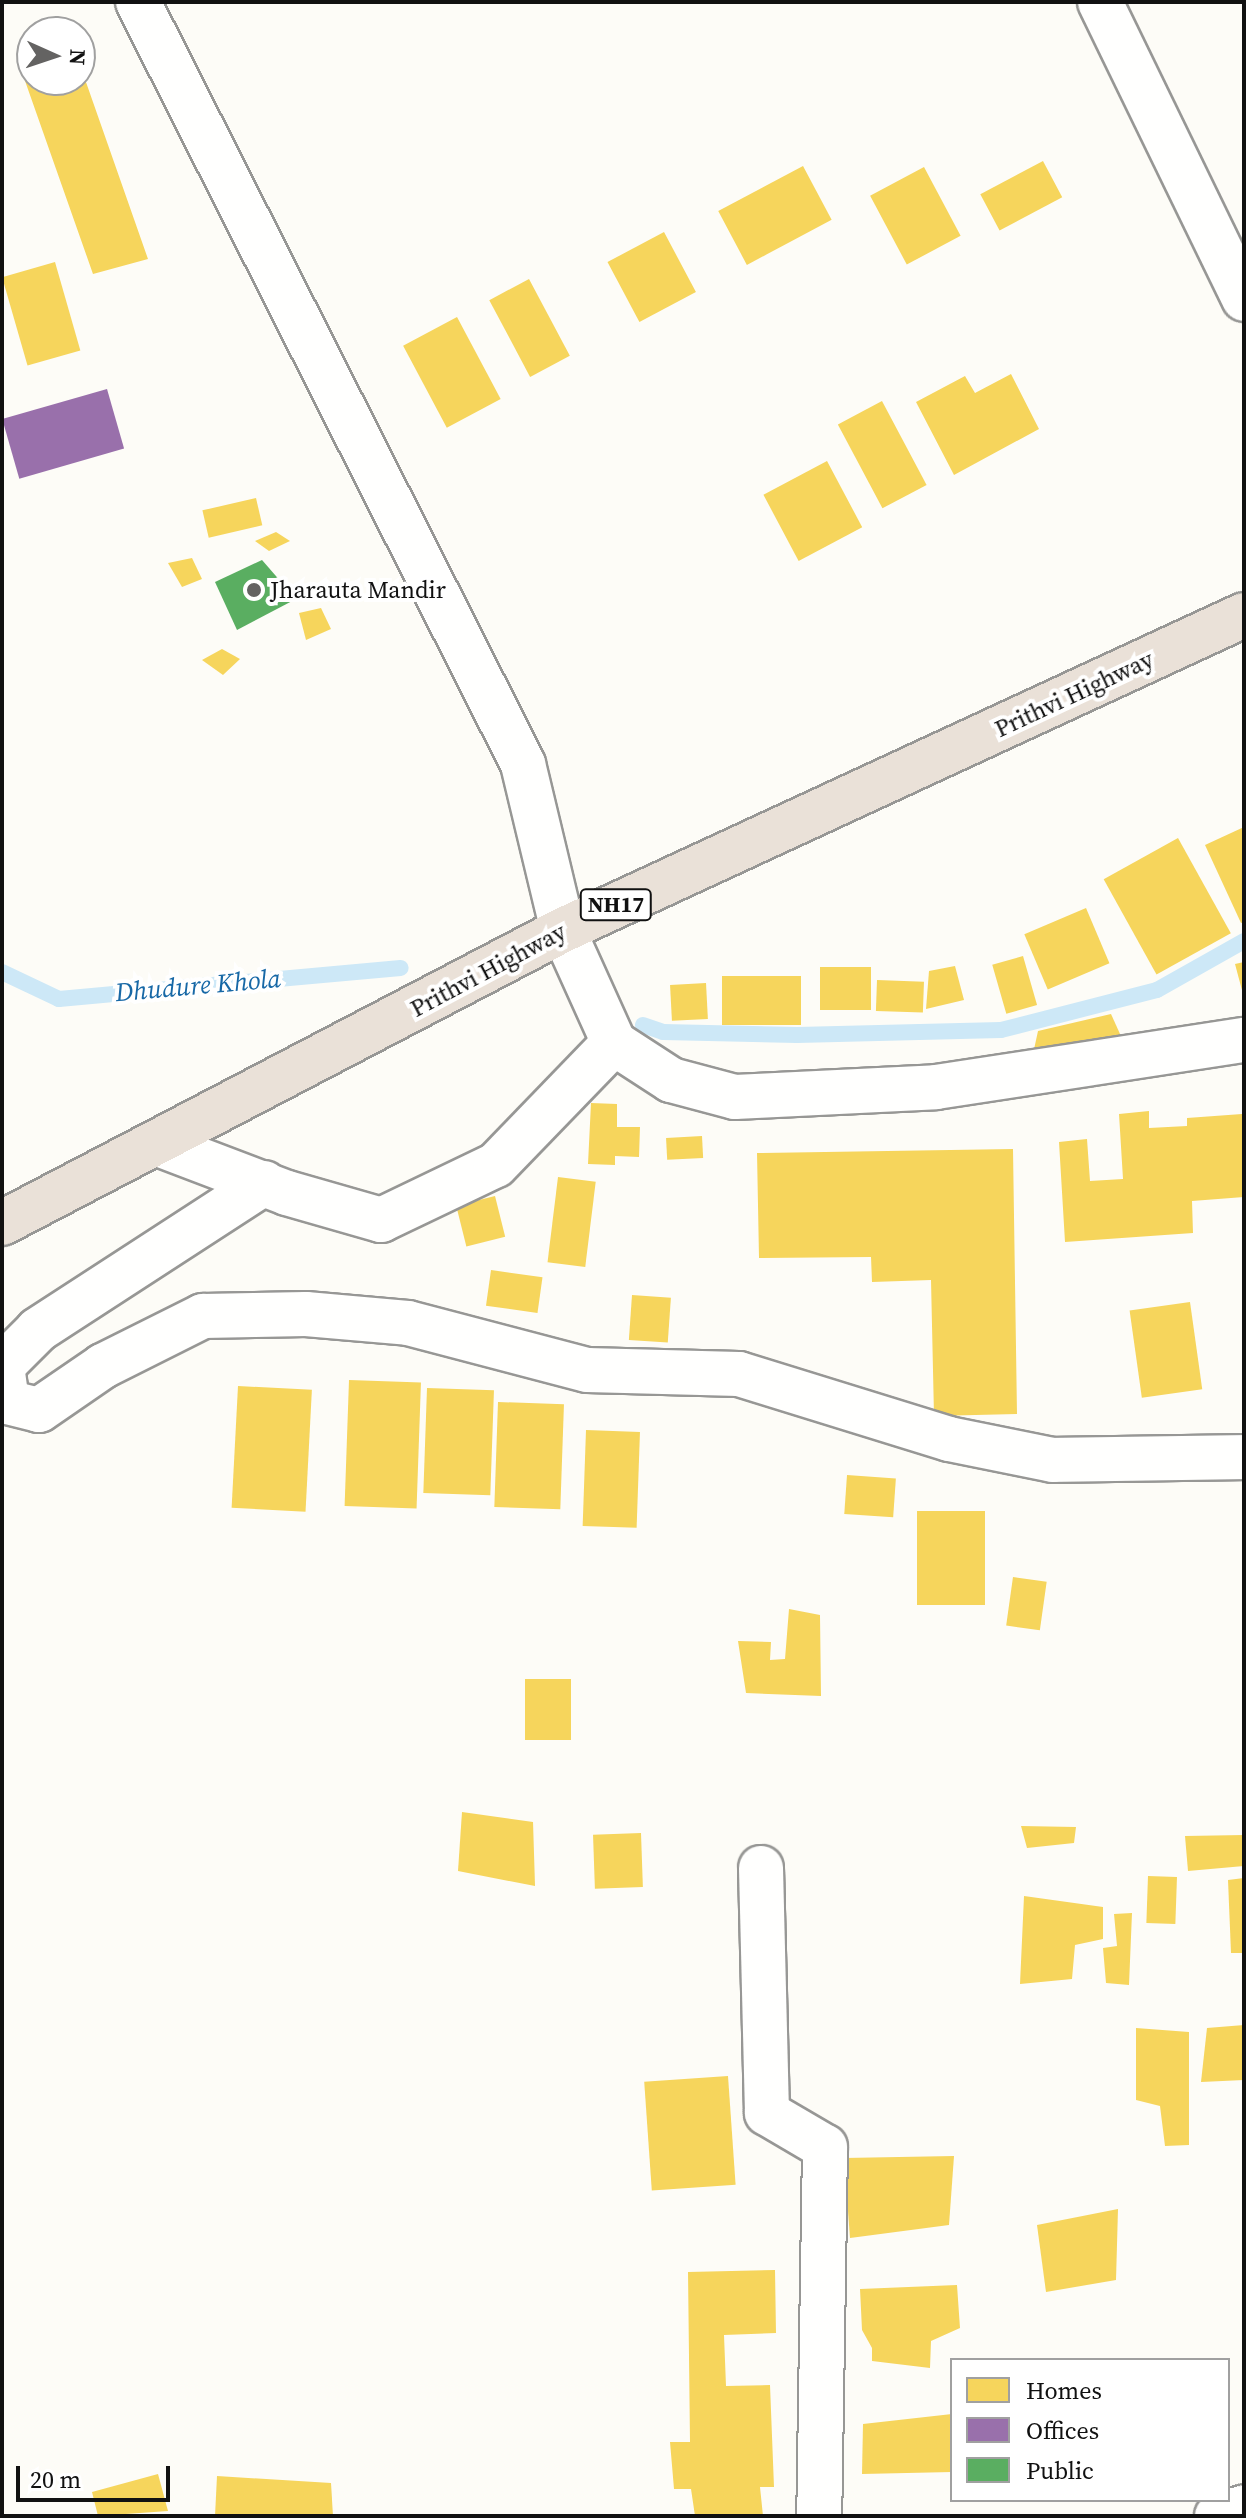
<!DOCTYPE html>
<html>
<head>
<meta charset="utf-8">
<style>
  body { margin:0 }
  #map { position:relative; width:1246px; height:2518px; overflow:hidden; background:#fdfcf7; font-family:"Source Serif 4",serif }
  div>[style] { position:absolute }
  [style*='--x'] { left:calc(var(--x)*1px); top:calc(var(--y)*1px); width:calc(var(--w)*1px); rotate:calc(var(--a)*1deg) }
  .homes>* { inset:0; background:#f6d55c; transform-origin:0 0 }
  .offices>* { inset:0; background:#9970ab; transform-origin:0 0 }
  .public>* { inset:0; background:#5aae61 }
  .stream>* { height:16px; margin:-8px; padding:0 8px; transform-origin:8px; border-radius:8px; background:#cde8f7 }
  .roads { filter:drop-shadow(2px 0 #979795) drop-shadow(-2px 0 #979795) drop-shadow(0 2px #979795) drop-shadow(0 -2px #979795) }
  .minor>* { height:44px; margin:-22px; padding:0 22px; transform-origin:22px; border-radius:22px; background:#fffffe }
  .highway>* { height:44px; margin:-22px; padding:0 22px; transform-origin:22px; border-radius:22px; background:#eae1d8 }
  .dots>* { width:22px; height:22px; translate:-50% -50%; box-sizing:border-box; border:4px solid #fff; border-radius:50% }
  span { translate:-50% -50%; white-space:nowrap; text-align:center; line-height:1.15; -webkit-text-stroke:8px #fff; paint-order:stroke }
  .shield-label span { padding:2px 6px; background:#fff; border:2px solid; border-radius:6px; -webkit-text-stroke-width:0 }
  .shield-label { font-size:22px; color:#111; font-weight:700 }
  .poi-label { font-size:24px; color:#111 }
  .left { translate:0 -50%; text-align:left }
  .street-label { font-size:24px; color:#111 }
  .water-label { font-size:26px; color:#1768a6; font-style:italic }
  .frame { position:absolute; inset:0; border:4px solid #111; pointer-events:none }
  .legend { position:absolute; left:950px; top:2358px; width:280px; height:144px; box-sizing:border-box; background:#fff; border:2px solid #a0a0a0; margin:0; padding:10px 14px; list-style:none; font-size:24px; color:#111 }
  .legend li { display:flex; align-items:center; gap:16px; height:40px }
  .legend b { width:40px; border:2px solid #a0a0a0 }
  .north { position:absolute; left:16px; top:16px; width:80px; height:80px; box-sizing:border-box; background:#fff; border:2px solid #a0a0a0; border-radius:50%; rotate:93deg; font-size:22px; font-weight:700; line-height:32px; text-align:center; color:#111 }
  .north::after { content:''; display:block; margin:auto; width:28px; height:36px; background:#646362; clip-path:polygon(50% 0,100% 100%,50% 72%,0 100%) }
  .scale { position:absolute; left:16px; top:2466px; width:154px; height:36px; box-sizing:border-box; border:4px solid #111; border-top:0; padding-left:10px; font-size:24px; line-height:28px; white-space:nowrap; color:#111; -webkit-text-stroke:6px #fff; paint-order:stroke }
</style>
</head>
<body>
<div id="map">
  <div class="homes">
    <div style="clip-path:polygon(80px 65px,148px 259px,93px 274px,24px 78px,80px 80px)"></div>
    <div style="left:1043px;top:161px;width:41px;height:71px;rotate:62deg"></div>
    <div style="left:803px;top:166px;width:61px;height:96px;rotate:62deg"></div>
    <div style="left:924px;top:167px;width:78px;height:61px;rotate:62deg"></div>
    <div style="left:664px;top:232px;width:68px;height:64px;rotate:62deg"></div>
    <div style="left:55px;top:262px;width:92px;height:55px;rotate:74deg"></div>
    <div style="left:529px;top:279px;width:87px;height:45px;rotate:62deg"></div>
    <div style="left:457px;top:317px;width:93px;height:61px;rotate:62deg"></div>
    <div style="clip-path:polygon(1011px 374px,1039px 429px,954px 475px,916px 402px,965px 376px,975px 393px)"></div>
    <div style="left:882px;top:401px;width:95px;height:50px;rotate:62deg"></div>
    <div style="left:827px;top:461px;width:75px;height:72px;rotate:62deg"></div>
    <div style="left:256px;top:498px;width:28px;height:55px;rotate:77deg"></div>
    <div style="clip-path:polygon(276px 532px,290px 541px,269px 551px,255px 541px)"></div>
    <div style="clip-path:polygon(192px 558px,202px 579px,182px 587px,168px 563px)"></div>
    <div style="clip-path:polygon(321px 608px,331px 629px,306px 640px,299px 613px)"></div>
    <div style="clip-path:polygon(222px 649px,240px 659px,223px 675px,202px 660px)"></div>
    <div style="clip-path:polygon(1244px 827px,1244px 922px,1241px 923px,1205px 845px)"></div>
    <div style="left:1178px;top:838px;width:109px;height:85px;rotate:61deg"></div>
    <div style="left:1086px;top:908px;width:60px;height:67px;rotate:67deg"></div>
    <div style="left:1023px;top:956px;width:51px;height:32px;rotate:74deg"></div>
    <div style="clip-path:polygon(1244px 962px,1244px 993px,1243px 994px,1235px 964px)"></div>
    <div style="clip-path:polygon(955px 966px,964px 1000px,926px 1009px,929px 971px)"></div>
    <div style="left:871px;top:967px;width:43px;height:51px;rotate:90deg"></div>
    <div style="left:801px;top:976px;width:49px;height:79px;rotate:90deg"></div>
    <div style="left:877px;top:980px;width:47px;height:31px;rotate:2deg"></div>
    <div style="left:706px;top:983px;width:36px;height:36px;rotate:87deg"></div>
    <div style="clip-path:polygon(1111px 1014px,1125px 1045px,1033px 1054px,1038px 1031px)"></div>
    <div style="clip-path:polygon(591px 1103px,617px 1104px,617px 1127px,640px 1127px,639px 1157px,615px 1156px,615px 1165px,588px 1164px)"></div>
    <div style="clip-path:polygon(1149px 1111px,1149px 1128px,1187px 1126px,1187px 1118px,1242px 1114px,1244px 1197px,1192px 1201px,1193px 1233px,1065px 1242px,1059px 1142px,1087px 1139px,1090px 1181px,1123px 1179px,1119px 1114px)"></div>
    <div style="left:702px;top:1136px;width:22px;height:36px;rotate:87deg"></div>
    <div style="clip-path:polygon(1013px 1149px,1017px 1414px,934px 1416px,931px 1280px,872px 1282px,871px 1257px,759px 1258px,757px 1153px)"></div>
    <div style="left:558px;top:1177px;width:38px;height:86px;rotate:7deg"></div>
    <div style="left:495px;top:1196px;width:42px;height:40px;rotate:76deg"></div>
    <div style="left:491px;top:1270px;width:52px;height:36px;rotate:8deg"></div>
    <div style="left:632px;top:1295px;width:39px;height:45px;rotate:4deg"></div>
    <div style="left:1190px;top:1302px;width:88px;height:61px;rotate:82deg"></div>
    <div style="left:349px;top:1380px;width:72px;height:126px;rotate:2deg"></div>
    <div style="left:238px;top:1386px;width:74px;height:122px;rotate:3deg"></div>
    <div style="left:427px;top:1388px;width:67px;height:105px;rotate:2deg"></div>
    <div style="left:498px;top:1402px;width:66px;height:105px;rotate:2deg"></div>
    <div style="left:586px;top:1430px;width:54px;height:96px;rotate:2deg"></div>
    <div style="left:847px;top:1475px;width:49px;height:39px;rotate:4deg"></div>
    <div style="left:917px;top:1511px;width:68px;height:94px"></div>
    <div style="left:1013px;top:1577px;width:34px;height:49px;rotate:8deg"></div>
    <div style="clip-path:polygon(789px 1609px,820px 1615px,821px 1696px,746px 1693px,738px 1641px,771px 1642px,770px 1660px,785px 1659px)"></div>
    <div style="left:525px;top:1679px;width:46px;height:61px"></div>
    <div style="clip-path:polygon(462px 1812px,533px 1822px,535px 1886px,458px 1871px)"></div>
    <div style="clip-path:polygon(1021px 1826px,1076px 1827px,1074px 1843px,1027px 1848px)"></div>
    <div style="left:641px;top:1833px;width:54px;height:48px;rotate:88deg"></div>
    <div style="clip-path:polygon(1244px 1835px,1244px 1866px,1188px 1871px,1185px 1836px)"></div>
    <div style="left:1148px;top:1876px;width:29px;height:47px;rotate:2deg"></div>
    <div style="clip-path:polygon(1244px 1878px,1244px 1953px,1231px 1953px,1228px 1880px)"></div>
    <div style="clip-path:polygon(1024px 1896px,1103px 1907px,1103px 1939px,1075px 1945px,1072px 1979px,1020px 1984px)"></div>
    <div style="clip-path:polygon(1132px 1913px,1129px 1985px,1106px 1983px,1103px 1948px,1117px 1946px,1114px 1914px)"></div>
    <div style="clip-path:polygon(1244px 2025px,1244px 2080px,1201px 2082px,1207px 2028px)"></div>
    <div style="clip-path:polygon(1136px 2028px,1189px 2032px,1189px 2145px,1165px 2146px,1160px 2106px,1136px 2100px)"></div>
    <div style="left:728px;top:2076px;width:109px;height:84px;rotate:86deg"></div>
    <div style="clip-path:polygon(954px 2156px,949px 2225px,850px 2238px,844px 2158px)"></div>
    <div style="clip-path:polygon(1118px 2209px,1116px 2280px,1046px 2292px,1037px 2225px)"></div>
    <div style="clip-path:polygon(775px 2270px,776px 2333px,724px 2335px,726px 2386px,770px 2385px,774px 2487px,760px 2487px,763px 2516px,695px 2516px,691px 2489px,674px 2489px,670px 2442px,690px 2442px,688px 2272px)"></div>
    <div style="clip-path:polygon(957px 2285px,960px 2328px,931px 2341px,930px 2368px,872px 2361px,872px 2348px,862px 2330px,860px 2289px)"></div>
    <div style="clip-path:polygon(952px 2414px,952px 2472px,862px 2474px,863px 2424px)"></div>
    <div style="clip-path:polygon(158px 2474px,168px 2511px,98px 2516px,92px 2492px)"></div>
    <div style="clip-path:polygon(217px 2476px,331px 2483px,333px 2516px,215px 2516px)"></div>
  </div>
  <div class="offices">
    <div style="left:107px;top:389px;width:62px;height:109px;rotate:74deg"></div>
  </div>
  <div class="public">
    <div style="clip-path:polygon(262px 560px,296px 599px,237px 630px,215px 582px)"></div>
  </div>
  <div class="stream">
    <div style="--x:2;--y:972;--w:63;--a:25.3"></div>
    <div style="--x:59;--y:999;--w:343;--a:-5.2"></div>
    <div style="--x:643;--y:1025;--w:21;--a:19"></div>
    <div style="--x:663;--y:1032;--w:134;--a:1.3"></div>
    <div style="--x:797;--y:1035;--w:204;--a:-1.4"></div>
    <div style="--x:1001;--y:1030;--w:161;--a:-14.4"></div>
    <div style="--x:1157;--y:990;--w:100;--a:-29.4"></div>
  </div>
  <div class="roads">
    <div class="minor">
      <div style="--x:138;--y:2;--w:854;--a:63.19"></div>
      <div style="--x:523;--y:764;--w:171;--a:76.5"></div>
      <div style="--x:563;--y:930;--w:124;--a:65.7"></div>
      <div style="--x:614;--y:1043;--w:68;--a:33"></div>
      <div style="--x:671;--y:1080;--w:66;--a:14.9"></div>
      <div style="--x:735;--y:1097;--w:201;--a:-2.8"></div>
      <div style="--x:936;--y:1087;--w:312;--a:-8.7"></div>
      <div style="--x:1100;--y:2;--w:330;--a:64.1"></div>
      <div style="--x:158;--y:1144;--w:138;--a:20.8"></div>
      <div style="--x:287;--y:1193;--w:98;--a:16"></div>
      <div style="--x:381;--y:1220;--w:127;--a:-25.6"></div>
      <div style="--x:496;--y:1165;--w:170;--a:-46"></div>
      <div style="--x:264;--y:1183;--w:270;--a:147"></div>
      <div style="--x:38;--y:1330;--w:51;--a:135"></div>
      <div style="--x:2;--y:1366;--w:36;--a:82"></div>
      <div style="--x:7;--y:1402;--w:33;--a:14"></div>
      <div style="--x:39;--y:1410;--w:78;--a:-34.5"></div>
      <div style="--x:103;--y:1366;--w:112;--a:-26.6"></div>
      <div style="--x:203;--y:1316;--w:103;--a:-1.1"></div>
      <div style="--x:306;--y:1314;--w:102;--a:5"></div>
      <div style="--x:408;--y:1323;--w:185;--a:14.7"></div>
      <div style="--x:587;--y:1370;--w:152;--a:1.5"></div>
      <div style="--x:739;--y:1374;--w:220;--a:17.2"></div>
      <div style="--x:949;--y:1439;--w:106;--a:11.4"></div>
      <div style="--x:1053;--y:1460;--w:191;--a:-0.9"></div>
      <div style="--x:761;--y:1868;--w:245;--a:88.6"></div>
      <div style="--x:767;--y:2113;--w:67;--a:30.4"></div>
      <div style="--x:825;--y:2147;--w:369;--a:90.9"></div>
      <div style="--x:1217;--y:2516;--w:28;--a:-18"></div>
    </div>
    <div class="highway">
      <div style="--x:2;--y:1223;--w:633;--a:-27.58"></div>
      <div style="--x:563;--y:930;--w:750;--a:-24.82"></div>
    </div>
  </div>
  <div class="dots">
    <div style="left:254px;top:590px;background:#646362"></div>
  </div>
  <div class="shield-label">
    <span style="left:616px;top:905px">NH17</span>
  </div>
  <div class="poi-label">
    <span class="left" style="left:270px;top:590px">Jharauta Mandir</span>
  </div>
  <div class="street-label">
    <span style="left:1074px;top:694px;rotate:-25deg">Prithvi Highway</span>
    <span style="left:488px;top:970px;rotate:-28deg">Prithvi Highway</span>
  </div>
  <div class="water-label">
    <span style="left:198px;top:986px;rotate:-5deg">Dhudure Khola</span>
  </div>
  <div class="frame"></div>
  <ul class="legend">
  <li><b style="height:22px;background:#f6d55c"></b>Homes</li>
  <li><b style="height:22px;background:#9970ab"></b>Offices</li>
  <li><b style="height:22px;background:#5aae61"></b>Public</li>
  </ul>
  <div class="north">N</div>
  <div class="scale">20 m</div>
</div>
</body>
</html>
